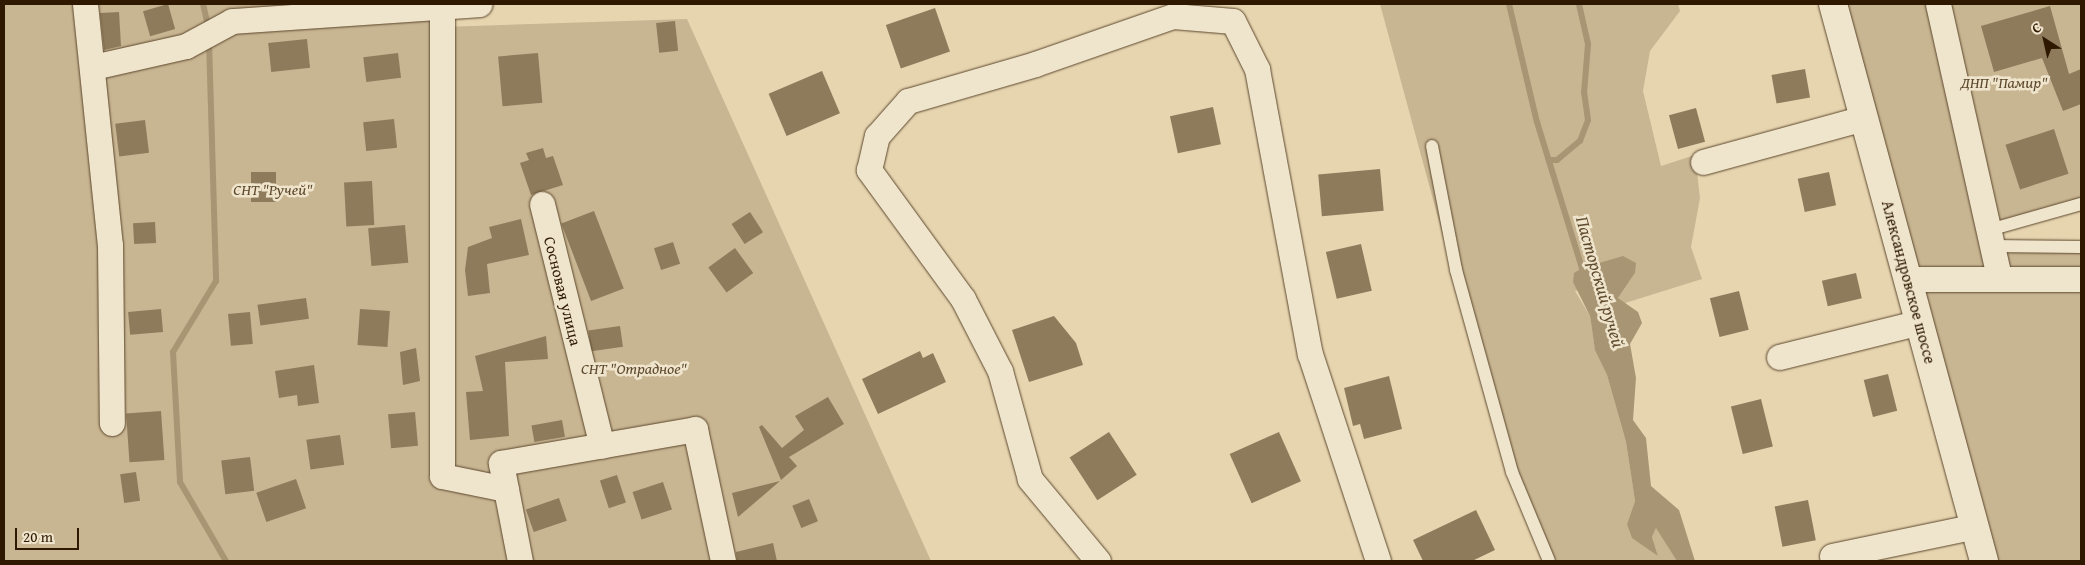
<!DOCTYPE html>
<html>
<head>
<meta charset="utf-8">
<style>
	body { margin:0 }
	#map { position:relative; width:2085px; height:565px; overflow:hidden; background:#e7d5b0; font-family:"Gentium Book Plus",serif }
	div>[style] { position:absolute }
	.green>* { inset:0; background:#c8b592 }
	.water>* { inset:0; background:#a89574 }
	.stream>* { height:6px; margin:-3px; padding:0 3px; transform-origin:3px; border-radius:3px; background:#a89574 }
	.building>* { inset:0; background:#8e7b5c; transform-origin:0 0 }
	.roads { filter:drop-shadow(0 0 1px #5c482c) drop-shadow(0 0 1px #5c482c) }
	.service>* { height:12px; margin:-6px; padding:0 6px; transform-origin:6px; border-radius:6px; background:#efe4cc }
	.minor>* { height:25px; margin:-12.5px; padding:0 12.5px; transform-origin:12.5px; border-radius:12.5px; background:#efe4cc }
	.tertiary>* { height:28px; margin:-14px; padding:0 14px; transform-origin:14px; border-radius:14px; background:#efe4cc }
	span { translate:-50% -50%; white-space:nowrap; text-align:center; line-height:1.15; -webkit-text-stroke:5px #efe4cc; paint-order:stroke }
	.park-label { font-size:16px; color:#5c482c; font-style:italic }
	.street-label { font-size:16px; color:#2e1900 }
	.water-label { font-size:18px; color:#5f4b2e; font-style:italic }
	.frame { position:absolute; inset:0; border:5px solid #2e1900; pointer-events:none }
	.north { position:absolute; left:2020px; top:15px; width:50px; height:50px; -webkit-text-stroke:4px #efe4cc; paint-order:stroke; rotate:325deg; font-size:14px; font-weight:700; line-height:20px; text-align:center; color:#2e1900 }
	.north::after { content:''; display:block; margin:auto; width:18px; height:22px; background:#2e1900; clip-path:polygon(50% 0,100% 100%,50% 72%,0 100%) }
	.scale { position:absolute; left:15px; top:528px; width:64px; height:22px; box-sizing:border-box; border:2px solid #2e1900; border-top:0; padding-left:6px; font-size:15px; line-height:18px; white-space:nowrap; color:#2e1900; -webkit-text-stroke:4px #efe4cc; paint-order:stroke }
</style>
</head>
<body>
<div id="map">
	<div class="green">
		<i style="clip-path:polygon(4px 4px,478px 4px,441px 7px,442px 27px,687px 19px,931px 561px,4px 561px)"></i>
		<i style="clip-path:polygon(1380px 4px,1678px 4px,1680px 11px,1650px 51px,1643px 91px,1661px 166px,1695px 155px,1700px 198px,1691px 247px,1702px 279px,1622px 304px,1618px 298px,1635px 273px,1575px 291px,1590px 316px,1595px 349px,1607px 375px,1626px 442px,1635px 501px,1627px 524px,1658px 556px,1652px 537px,1656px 528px,1661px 531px,1677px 561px,1543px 561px,1451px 266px)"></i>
		<i style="clip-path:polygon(1833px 4px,2081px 4px,2081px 200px,1988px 228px,1993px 249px,2081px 250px,2081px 561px,1984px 561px)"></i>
	</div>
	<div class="water">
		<i style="clip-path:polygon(1623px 256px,1636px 263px,1635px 273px,1618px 298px,1638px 312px,1642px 323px,1630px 344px,1636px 378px,1633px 420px,1646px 438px,1651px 486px,1679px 510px,1695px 561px,1677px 561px,1656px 528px,1652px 537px,1658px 556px,1632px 538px,1627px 524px,1635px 501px,1626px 442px,1607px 375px,1595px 350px,1590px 316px,1573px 282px,1574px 273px,1582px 268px)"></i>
	</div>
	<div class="stream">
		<i style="left:203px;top:4px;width:23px;rotate:77deg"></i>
		<i style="left:1509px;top:4px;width:121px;rotate:76.7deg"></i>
		<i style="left:1537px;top:122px;width:160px;rotate:72.9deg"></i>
		<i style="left:209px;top:41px;width:240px;rotate:88.3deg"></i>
		<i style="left:216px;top:281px;width:83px;rotate:121.2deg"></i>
		<i style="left:173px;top:352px;width:130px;rotate:86.9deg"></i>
		<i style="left:180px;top:482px;width:91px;rotate:59.8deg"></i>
		<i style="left:1549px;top:160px;width:8px"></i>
		<i style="left:1557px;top:160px;width:30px;rotate:-40deg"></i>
		<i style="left:1580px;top:141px;width:22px;rotate:-69deg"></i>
		<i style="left:1588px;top:120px;width:27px;rotate:-98deg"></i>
		<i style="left:1584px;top:93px;width:49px;rotate:-85.3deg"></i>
		<i style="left:1588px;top:44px;width:41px;rotate:-102.7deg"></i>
	</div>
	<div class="building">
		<i style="left:168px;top:4px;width:26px;height:26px;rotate:74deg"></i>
		<i style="clip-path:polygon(2050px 6px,2069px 74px,2081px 69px,2081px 104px,2063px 111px,2042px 58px,1994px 72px,1981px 26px)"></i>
		<i style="left:935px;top:8px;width:46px;height:52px;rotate:71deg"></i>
		<i style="clip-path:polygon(119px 12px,121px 46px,104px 50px,100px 13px)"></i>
		<i style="left:675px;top:21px;width:30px;height:19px;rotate:84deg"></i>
		<i style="left:307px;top:39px;width:29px;height:39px;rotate:84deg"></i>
		<i style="left:398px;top:53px;width:25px;height:35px;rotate:83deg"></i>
		<i style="left:538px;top:53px;width:50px;height:40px;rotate:85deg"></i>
		<i style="left:1805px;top:69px;width:29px;height:34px;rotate:80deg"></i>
		<i style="left:822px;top:71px;width:46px;height:58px;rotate:67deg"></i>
		<i style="left:1213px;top:107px;width:38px;height:44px;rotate:78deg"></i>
		<i style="left:1696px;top:108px;width:35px;height:28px;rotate:75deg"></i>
		<i style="left:394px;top:119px;width:29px;height:31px;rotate:84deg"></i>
		<i style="left:145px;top:120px;width:33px;height:30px;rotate:83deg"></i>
		<i style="left:2054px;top:129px;width:47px;height:51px;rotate:72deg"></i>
		<i style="clip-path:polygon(543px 148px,546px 158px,553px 156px,563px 185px,531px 195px,520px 163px,529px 160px,526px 153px)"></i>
		<i style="left:1380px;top:169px;width:42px;height:62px;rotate:85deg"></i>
		<i style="left:251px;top:172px;width:25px;height:30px"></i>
		<i style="left:1829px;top:172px;width:34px;height:32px;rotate:78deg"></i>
		<i style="left:372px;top:181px;width:44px;height:28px;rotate:87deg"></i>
		<i style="left:594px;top:211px;width:83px;height:35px;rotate:69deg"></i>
		<i style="left:750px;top:212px;width:24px;height:22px;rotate:57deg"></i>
		<i style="clip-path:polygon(521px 219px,529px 255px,487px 264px,490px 293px,468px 296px,465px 270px,468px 247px,492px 238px,489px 227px)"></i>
		<i style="left:155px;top:222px;width:21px;height:22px;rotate:87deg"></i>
		<i style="left:405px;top:225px;width:38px;height:37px;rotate:85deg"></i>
		<i style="left:673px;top:242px;width:23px;height:20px;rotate:72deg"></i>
		<i style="left:1361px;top:244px;width:48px;height:36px;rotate:77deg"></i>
		<i style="left:735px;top:248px;width:31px;height:33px;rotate:54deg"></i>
		<i style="left:1856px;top:273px;width:26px;height:35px;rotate:77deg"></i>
		<i style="left:1739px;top:291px;width:40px;height:30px;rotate:76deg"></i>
		<i style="left:306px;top:298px;width:21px;height:49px;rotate:82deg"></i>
		<i style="left:161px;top:309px;width:23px;height:33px;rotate:85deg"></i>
		<i style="left:360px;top:309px;width:30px;height:36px;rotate:4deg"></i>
		<i style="left:250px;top:312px;width:32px;height:22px;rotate:85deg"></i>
		<i style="clip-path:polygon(1054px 316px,1076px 343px,1083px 365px,1029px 382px,1012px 330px)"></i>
		<i style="left:620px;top:326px;width:21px;height:32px;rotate:82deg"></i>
		<i style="clip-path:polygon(546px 336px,548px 359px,505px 362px,509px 436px,470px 440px,466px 392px,483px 391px,475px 356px)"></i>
		<i style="clip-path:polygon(416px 348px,420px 381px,403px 385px,400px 352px)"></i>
		<i style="clip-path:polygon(920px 351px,923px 358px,933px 353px,946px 382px,878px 414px,862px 379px)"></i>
		<i style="clip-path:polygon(314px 365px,319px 403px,298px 406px,297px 395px,279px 398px,275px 371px)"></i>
		<i style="left:1888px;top:374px;width:38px;height:25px;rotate:76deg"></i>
		<i style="clip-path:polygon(1389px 376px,1402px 429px,1364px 439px,1360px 424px,1353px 426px,1344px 388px)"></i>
		<i style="clip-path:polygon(828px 397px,844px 424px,789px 457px,797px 466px,781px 480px,759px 427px,762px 425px,782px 448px,804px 430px,795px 416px)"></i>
		<i style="left:1761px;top:399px;width:49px;height:31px;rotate:76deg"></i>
		<i style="left:161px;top:411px;width:49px;height:35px;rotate:86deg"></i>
		<i style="left:415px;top:412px;width:34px;height:27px;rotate:85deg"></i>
		<i style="left:562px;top:420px;width:17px;height:31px;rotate:80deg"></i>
		<i style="left:1109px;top:432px;width:51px;height:47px;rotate:57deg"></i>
		<i style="left:1279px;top:432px;width:54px;height:54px;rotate:66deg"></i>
		<i style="left:340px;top:435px;width:30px;height:34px;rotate:82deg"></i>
		<i style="left:250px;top:457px;width:34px;height:29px;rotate:83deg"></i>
		<i style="left:136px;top:472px;width:29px;height:16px;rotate:82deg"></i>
		<i style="left:617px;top:475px;width:29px;height:18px;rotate:72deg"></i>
		<i style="left:296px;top:479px;width:31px;height:42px;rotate:71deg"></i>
		<i style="clip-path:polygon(780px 481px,738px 517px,732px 493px)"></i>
		<i style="left:663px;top:482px;width:29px;height:32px;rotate:72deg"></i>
		<i style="left:559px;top:498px;width:24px;height:35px;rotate:71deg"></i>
		<i style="left:809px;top:499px;width:24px;height:18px;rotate:68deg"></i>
		<i style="left:1808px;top:500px;width:41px;height:34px;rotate:79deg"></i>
		<i style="clip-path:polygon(1476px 510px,1495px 550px,1472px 561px,1423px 561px,1413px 540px)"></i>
		<i style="clip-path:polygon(773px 543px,777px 561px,737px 561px,736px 552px)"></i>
	</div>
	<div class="roads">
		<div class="service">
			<i style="left:1432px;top:146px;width:126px;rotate:79deg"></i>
			<i style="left:1456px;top:270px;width:210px;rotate:74.5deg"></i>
			<i style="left:1512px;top:472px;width:96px;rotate:67.4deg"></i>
			<i style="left:1989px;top:230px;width:96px;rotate:-15.8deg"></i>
			<i style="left:1992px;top:246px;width:89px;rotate:0.6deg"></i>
		</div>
		<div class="minor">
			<i style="left:85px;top:4px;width:242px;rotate:84.1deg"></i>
			<i style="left:110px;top:245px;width:178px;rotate:89.4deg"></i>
			<i style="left:1938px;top:4px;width:281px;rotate:77.4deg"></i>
			<i style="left:442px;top:7px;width:469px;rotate:90deg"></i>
			<i style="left:442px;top:476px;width:65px;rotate:11.5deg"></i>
			<i style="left:93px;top:67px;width:95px;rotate:-12.7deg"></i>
			<i style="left:186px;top:46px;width:52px;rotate:-28.5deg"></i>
			<i style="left:232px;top:21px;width:248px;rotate:-3.9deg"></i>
			<i style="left:1703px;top:162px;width:167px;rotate:-15.3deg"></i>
			<i style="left:542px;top:204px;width:249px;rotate:76.1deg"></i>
			<i style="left:1909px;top:279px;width:172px"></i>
			<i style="left:1779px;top:357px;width:145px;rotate:-13.9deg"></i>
			<i style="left:1832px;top:556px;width:146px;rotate:-11.8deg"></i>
			<i style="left:520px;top:561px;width:100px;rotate:-101deg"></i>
			<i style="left:501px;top:463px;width:197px;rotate:-9.9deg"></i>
			<i style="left:695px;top:429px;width:135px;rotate:78deg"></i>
			<i style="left:1098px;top:561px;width:107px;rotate:-129.7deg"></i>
			<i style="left:1030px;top:479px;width:112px;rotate:-105.5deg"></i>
			<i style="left:1000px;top:371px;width:81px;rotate:-117.2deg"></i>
			<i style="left:963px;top:299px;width:160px;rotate:-126.1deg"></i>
			<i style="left:869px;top:170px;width:35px;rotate:-77deg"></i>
			<i style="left:877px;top:136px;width:47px;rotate:-48.5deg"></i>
			<i style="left:908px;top:101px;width:132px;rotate:-16.2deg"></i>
			<i style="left:1035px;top:64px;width:146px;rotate:-19.2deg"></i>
			<i style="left:1173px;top:16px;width:60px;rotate:4.8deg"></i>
			<i style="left:1233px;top:21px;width:54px;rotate:63.4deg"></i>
			<i style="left:1257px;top:69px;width:290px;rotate:79.5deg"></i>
			<i style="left:1310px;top:354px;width:218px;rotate:71.8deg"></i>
		</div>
		<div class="tertiary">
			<i style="left:1833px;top:4px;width:577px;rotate:74.83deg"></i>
		</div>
	</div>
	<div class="park-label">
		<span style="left:2004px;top:82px">ДНП "Памир"</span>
		<span style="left:273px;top:189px">СНТ "Ручей"</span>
		<span style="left:634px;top:368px">СНТ "Отрадное"</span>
	</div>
	<div class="street-label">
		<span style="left:1909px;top:282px;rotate:75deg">Александровское шоссе</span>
		<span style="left:563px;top:291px;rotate:76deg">Сосновая улица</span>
	</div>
	<div class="water-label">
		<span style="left:1600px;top:282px;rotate:74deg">Пасторский ручей</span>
	</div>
	<div class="frame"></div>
	<div class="north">С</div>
	<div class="scale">20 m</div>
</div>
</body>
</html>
